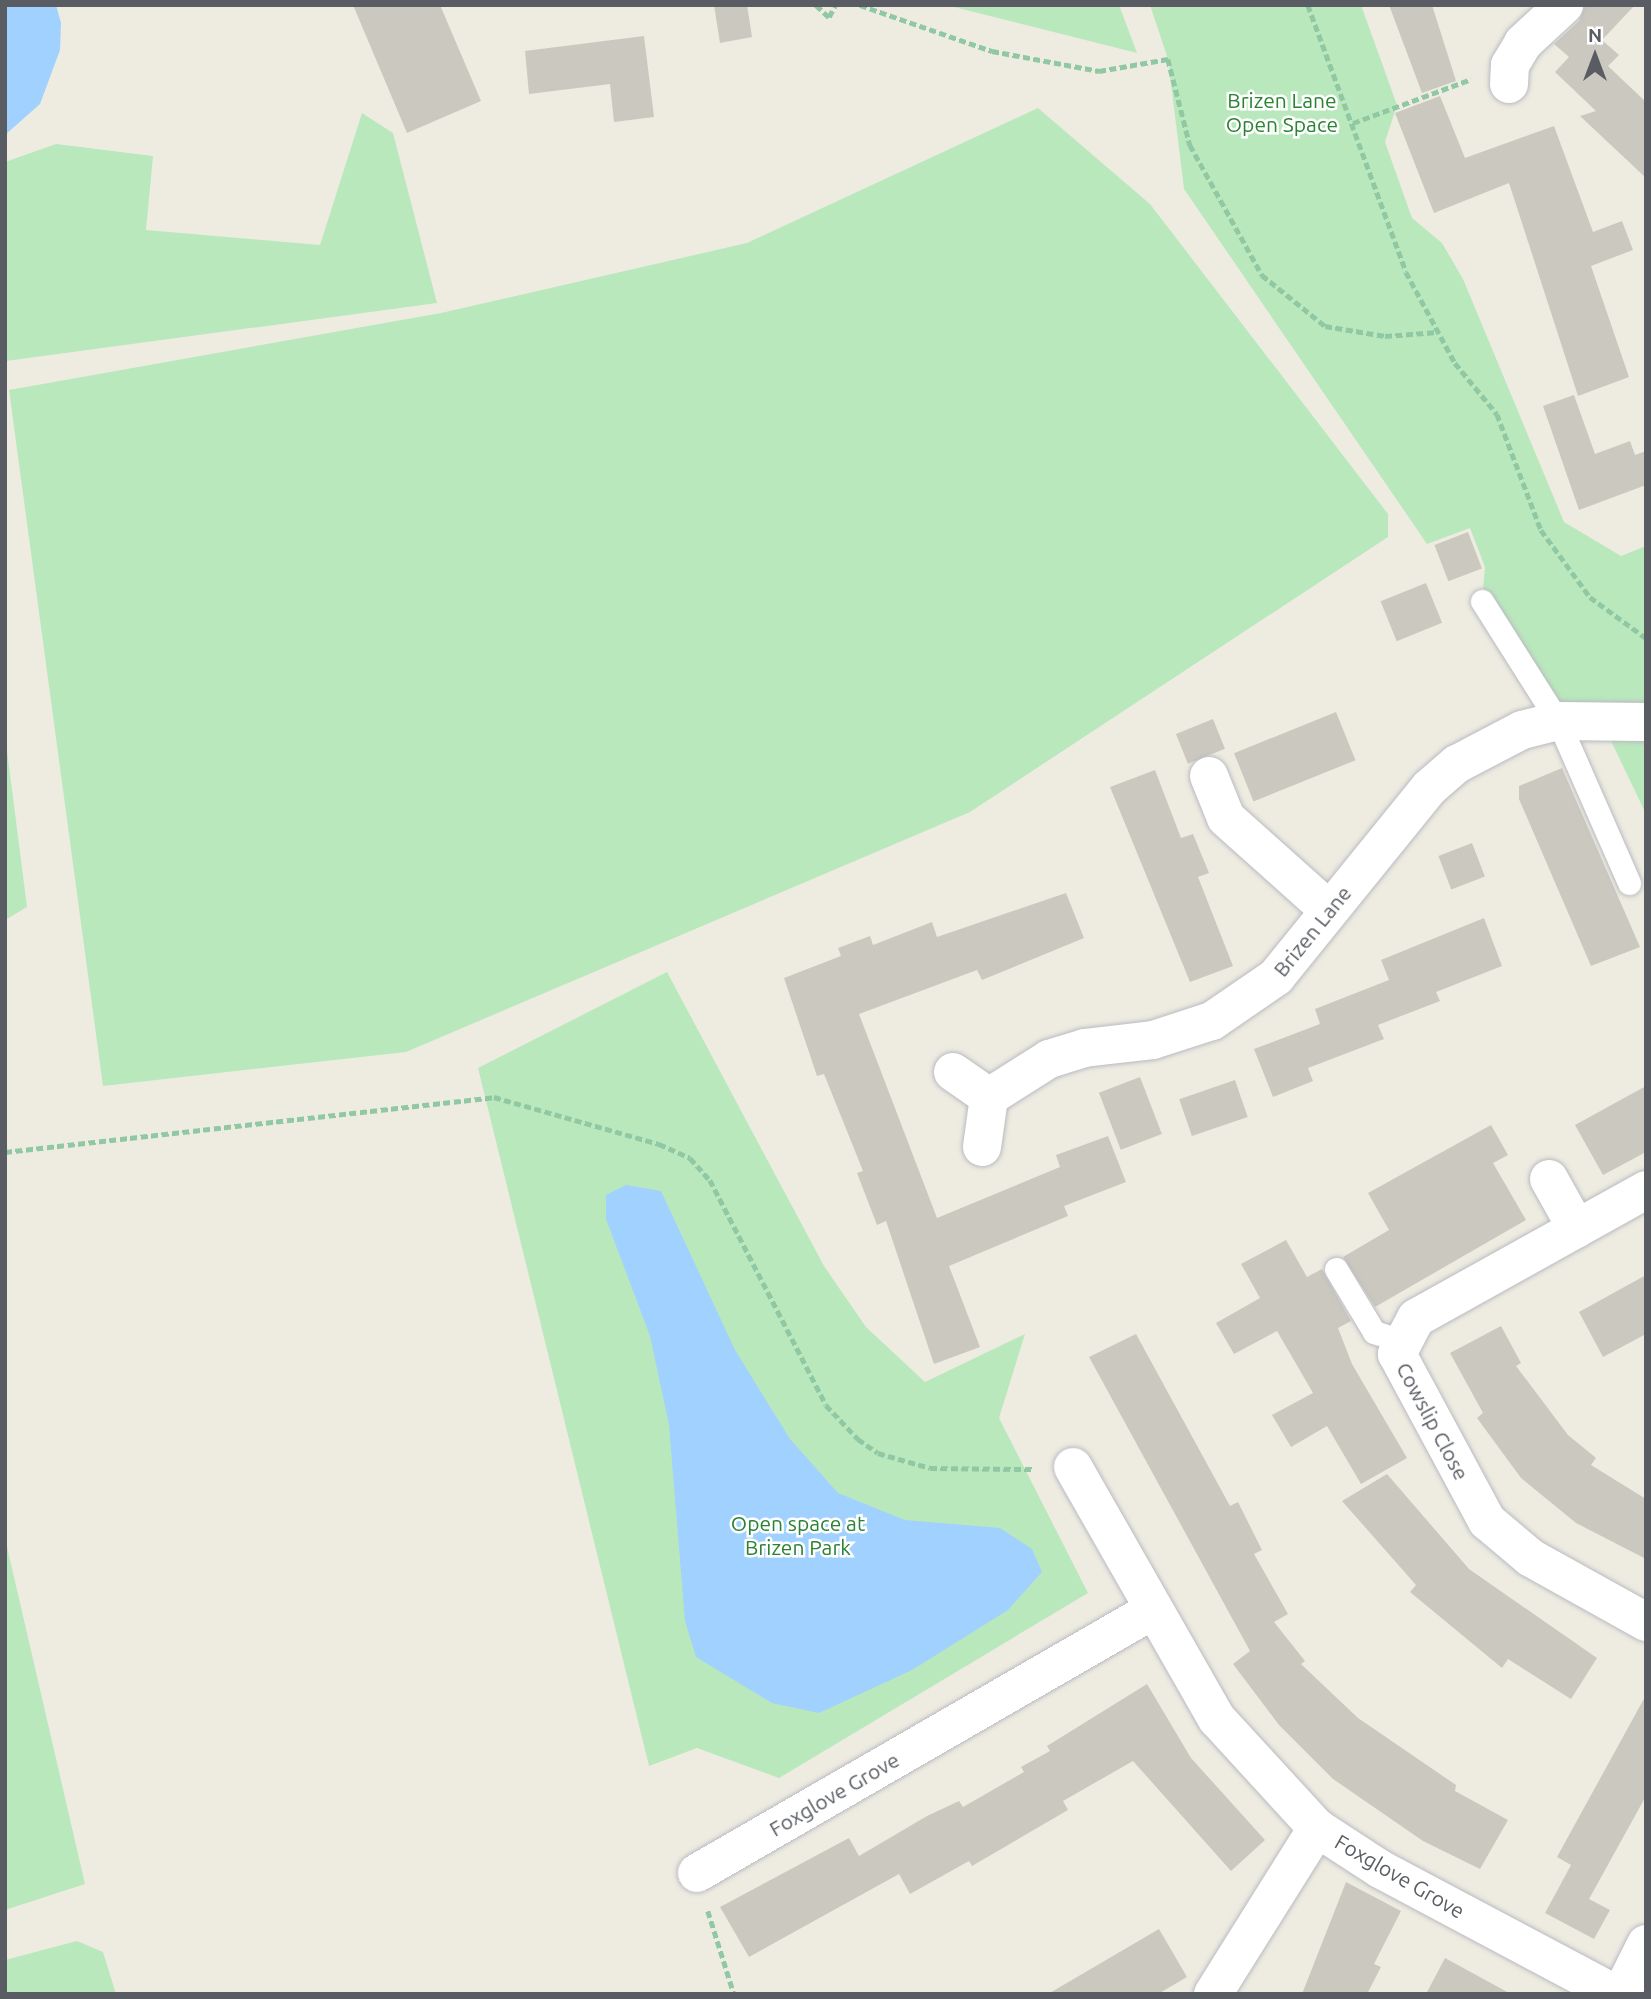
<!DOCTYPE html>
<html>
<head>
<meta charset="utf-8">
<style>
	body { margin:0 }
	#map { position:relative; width:1651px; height:1999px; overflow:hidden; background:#eeece1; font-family:Ubuntu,sans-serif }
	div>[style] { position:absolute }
	.green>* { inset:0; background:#bae8bd }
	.water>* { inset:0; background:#a0d1ff }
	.building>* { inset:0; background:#cbc8c0; transform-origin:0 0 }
	.path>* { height:4.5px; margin-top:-2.25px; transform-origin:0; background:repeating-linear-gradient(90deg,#91c8a4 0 7px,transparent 0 10.5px) }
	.roads { filter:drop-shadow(0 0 2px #b9bbc1) drop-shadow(0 0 2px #b9bbc1) }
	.service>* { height:23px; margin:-11.5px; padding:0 11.5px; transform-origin:11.5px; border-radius:11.5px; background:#fff }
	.minor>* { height:38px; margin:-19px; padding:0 19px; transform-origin:19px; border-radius:19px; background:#fff }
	span { translate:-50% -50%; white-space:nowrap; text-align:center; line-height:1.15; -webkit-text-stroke:5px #fff; paint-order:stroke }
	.park-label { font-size:21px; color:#2b8233 }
	.street-label { font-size:21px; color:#595d63 }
	.frame { position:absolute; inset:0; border:7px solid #595d63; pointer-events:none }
	.north { position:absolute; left:1560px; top:21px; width:70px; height:70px; -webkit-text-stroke:5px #fff; paint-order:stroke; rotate:0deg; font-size:19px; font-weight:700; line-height:28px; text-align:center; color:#595d63 }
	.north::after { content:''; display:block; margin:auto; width:24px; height:32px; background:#595d63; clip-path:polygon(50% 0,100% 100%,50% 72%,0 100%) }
</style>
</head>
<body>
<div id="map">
	<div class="green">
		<i style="clip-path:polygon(946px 5px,1119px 5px,1137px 53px)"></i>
		<i style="clip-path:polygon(1150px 5px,1361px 5px,1397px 105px,1385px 142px,1412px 218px,1442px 243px,1463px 279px,1564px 522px,1621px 556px,1646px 546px,1646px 814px,1600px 718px,1558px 721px,1482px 601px,1485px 567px,1470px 528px,1427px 544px,1184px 189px,1168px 59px)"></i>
		<i style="clip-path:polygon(1038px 108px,1150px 204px,1388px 514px,1388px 537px,970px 812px,406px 1052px,103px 1086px,9px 390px,441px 313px,747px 243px)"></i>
		<i style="clip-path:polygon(362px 113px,393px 133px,437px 303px,6px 361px,5px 162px,56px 144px,153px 156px,146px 230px,320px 245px)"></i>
		<i style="clip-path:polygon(5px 735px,27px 907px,5px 920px)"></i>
		<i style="clip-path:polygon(667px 972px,824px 1266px,866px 1327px,925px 1382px,1025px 1334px,999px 1418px,1088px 1593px,779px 1778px,697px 1748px,649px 1766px,478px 1068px)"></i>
		<i style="clip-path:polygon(5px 1538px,85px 1884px,5px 1910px)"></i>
		<i style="clip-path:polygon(77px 1941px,103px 1952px,116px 1994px,5px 1994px,5px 1960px)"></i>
	</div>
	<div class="water">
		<i style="clip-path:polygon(5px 5px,56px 5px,61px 23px,60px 50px,40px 104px,5px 135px)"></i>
		<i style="clip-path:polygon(626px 1185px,661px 1191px,735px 1350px,790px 1439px,838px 1493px,905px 1520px,1000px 1528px,1032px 1549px,1042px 1572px,1008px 1610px,912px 1670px,819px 1713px,772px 1703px,696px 1657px,685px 1621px,669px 1425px,650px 1336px,606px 1219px,606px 1195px)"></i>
	</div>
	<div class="building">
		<i style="clip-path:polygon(353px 5px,440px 5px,481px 101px,407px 133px)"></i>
		<i style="clip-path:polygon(714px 5px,747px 5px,752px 37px,720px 43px)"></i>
		<i style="clip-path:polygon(1389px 5px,1432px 5px,1456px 81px,1422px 93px)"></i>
		<i style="clip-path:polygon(1585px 5px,1635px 5px,1602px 40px,1619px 55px,1608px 66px,1646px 102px,1646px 178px,1580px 116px,1596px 111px,1555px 72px,1569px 57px,1554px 44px,1579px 21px)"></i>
		<i style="clip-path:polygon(644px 36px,654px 117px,614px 122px,610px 84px,529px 94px,525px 51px)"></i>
		<i style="clip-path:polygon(1440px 96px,1465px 158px,1554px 126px,1593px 232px,1622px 221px,1633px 250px,1591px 266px,1629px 377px,1578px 396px,1509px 183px,1434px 213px,1395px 113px)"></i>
		<i style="clip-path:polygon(1574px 395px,1595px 454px,1630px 441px,1635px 455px,1646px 451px,1646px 485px,1579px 510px,1543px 406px)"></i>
		<i style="left:1468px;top:532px;width:39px;height:36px;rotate:69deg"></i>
		<i style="left:1426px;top:583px;width:43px;height:49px;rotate:68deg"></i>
		<i style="left:1336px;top:712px;width:52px;height:110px;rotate:68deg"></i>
		<i style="left:1213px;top:719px;width:32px;height:40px;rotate:68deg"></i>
		<i style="clip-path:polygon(1562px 768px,1640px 947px,1591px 966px,1519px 799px,1519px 786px)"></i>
		<i style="clip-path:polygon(1155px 770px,1181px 838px,1193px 834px,1209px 873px,1198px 877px,1233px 966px,1190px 982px,1110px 787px)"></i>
		<i style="left:1472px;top:843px;width:36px;height:36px;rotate:69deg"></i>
		<i style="clip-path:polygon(1066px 893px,1084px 938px,982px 980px,977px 970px,859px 1014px,937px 1218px,1060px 1167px,1056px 1155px,1108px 1136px,1126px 1182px,1064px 1206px,1068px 1216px,949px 1266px,980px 1347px,934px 1364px,886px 1221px,877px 1225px,857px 1173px,863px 1171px,824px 1074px,817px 1076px,784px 978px,841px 956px,838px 948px,870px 936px,873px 945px,932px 922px,937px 937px)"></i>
		<i style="clip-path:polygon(1484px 918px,1502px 966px,1436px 992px,1440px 1001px,1378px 1025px,1384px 1039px,1308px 1068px,1313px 1081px,1273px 1097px,1254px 1049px,1320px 1024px,1315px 1009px,1389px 980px,1381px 960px)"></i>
		<i style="left:1140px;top:1077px;width:61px;height:44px;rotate:69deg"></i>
		<i style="left:1235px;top:1080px;width:39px;height:59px;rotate:71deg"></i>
		<i style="clip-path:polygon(1646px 1086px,1646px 1152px,1603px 1175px,1575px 1125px)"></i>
		<i style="clip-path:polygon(1491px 1125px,1508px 1155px,1493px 1163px,1526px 1220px,1375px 1307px,1343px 1257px,1389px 1230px,1368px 1193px)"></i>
		<i style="clip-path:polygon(1286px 1240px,1307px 1277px,1322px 1269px,1351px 1321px,1338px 1328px,1352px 1364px,1407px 1458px,1361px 1484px,1327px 1426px,1291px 1447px,1272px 1415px,1313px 1393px,1277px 1331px,1234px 1354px,1216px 1323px,1260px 1298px,1241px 1264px)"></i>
		<i style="clip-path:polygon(1646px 1275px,1646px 1334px,1603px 1357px,1579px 1312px)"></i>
		<i style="clip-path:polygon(1501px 1326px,1521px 1363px,1516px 1366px,1568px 1435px,1596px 1458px,1591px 1465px,1646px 1499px,1646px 1559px,1576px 1523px,1521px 1478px,1477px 1418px,1483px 1413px,1450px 1353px)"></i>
		<i style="clip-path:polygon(1136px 1334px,1230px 1506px,1238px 1502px,1262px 1550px,1254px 1554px,1288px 1614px,1274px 1622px,1305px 1661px,1301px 1664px,1358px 1718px,1456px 1785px,1455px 1791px,1508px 1820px,1480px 1869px,1423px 1841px,1333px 1779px,1279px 1725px,1233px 1664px,1250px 1651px,1089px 1357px)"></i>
		<i style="clip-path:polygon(1387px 1474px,1469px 1569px,1597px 1658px,1571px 1699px,1508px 1659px,1502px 1668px,1410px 1592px,1416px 1585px,1342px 1501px)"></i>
		<i style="clip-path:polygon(1147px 1684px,1191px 1758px,1265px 1840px,1231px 1871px,1133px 1761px,1063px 1801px,1068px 1810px,972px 1866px,969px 1861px,910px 1894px,899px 1874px,749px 1957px,720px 1907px,849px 1838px,859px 1856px,927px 1816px,959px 1801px,963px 1807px,1024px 1772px,1021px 1767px,1050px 1751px,1047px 1746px)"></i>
		<i style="clip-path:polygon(1646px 1695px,1646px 1796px,1589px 1899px,1610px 1910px,1594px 1939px,1545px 1913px,1571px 1865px,1557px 1857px)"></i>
		<i style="clip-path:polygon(1346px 1882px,1401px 1911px,1374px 1964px,1381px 1967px,1367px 1994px,1302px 1994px)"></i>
		<i style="clip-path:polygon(1159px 1929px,1187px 1977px,1158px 1994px,1048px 1994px)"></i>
		<i style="clip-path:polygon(1445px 1958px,1511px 1994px,1426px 1994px)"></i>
	</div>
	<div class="path">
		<i style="left:816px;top:5px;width:18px;rotate:43deg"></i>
		<i style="left:829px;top:17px;width:13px;rotate:-63deg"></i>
		<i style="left:860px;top:5px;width:140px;rotate:19.2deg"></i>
		<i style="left:992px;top:51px;width:109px;rotate:10.6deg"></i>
		<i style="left:1099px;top:71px;width:70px;rotate:-9.9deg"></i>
		<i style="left:1168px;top:59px;width:89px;rotate:75.7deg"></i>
		<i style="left:1190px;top:145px;width:149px;rotate:61deg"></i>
		<i style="left:1262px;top:275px;width:81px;rotate:39deg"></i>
		<i style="left:1325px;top:326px;width:61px;rotate:9.5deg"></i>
		<i style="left:1385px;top:336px;width:53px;rotate:-4.3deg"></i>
		<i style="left:1308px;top:5px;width:284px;rotate:69.8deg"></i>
		<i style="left:1406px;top:272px;width:103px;rotate:61.7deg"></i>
		<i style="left:1455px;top:363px;width:66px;rotate:50.5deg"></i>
		<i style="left:1497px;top:414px;width:124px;rotate:69.2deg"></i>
		<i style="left:1541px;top:530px;width:83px;rotate:53.8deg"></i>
		<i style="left:1590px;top:597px;width:69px;rotate:36.2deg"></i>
		<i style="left:1353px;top:123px;width:126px;rotate:-20.4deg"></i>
		<i style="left:5px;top:1152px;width:492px;rotate:-6.4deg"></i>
		<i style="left:494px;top:1097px;width:172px;rotate:15.9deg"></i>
		<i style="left:659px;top:1144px;width:34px;rotate:24deg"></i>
		<i style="left:690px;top:1158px;width:30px;rotate:48deg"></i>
		<i style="left:710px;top:1180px;width:253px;rotate:62.7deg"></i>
		<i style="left:826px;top:1405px;width:47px;rotate:46.7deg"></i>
		<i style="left:858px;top:1439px;width:24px;rotate:35deg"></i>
		<i style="left:878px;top:1453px;width:54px;rotate:16.1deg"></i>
		<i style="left:930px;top:1468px;width:104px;rotate:0.6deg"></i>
		<i style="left:708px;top:1911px;width:87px;rotate:72.6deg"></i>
	</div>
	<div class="roads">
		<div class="service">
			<i style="left:1482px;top:601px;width:142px;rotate:57.7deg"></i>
			<i style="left:1558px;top:721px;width:177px;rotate:66.3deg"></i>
			<i style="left:1336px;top:1269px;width:74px;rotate:58.9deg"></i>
			<i style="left:1374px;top:1332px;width:26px;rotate:18deg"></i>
		</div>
		<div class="minor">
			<i style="left:1509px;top:84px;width:19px;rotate:-87deg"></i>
			<i style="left:1510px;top:65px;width:26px;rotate:-59deg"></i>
			<i style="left:1523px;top:43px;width:56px;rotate:-42.8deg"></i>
			<i style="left:1209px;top:776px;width:45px;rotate:68deg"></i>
			<i style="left:1226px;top:818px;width:138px;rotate:41.8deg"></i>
			<i style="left:953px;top:1072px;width:44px;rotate:34.8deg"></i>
			<i style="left:989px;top:1097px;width:71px;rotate:-32.3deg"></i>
			<i style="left:1049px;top:1059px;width:37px;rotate:-17deg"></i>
			<i style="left:1084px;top:1048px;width:69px;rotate:-6.6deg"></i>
			<i style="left:1153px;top:1040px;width:62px;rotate:-17.9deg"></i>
			<i style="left:1212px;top:1021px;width:78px;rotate:-34.5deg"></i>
			<i style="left:1276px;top:977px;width:243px;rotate:-51deg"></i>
			<i style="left:1429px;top:788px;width:37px;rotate:-41deg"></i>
			<i style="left:1457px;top:764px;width:73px;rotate:-27.6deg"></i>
			<i style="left:1522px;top:730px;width:37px;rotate:-14deg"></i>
			<i style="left:1558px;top:721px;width:88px;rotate:0.7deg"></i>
			<i style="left:982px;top:1147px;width:50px;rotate:-82deg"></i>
			<i style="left:1549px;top:1179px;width:57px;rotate:60.8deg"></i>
			<i style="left:1646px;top:1190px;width:263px;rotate:150.9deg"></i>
			<i style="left:1416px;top:1318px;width:41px;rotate:117.8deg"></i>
			<i style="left:1397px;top:1354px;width:190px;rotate:61.7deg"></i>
			<i style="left:1487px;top:1521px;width:57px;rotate:40.1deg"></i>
			<i style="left:1531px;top:1558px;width:132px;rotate:29.1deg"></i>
			<i style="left:1073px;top:1467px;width:290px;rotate:60.3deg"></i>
			<i style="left:1217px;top:1719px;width:148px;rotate:47.5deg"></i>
			<i style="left:1317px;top:1828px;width:75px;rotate:33.1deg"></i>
			<i style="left:1380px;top:1869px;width:266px;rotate:28deg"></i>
			<i style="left:697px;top:1873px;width:526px;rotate:-29.97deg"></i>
			<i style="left:1213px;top:1994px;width:196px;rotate:-57.9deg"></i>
			<i style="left:1621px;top:1994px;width:56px;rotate:-63.4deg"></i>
		</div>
	</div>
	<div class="park-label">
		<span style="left:1282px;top:112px">Brizen Lane<br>Open Space</span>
		<span style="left:798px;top:1535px">Open space at<br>Brizen Park</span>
	</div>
	<div class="street-label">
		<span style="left:1312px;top:931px;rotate:-51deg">Brizen Lane</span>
		<span style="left:1433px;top:1421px;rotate:62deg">Cowslip Close</span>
		<span style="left:834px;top:1794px;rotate:-30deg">Foxglove Grove</span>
		<span style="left:1400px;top:1876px;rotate:30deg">Foxglove Grove</span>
	</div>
	<div class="frame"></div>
	<div class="north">N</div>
</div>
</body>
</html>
